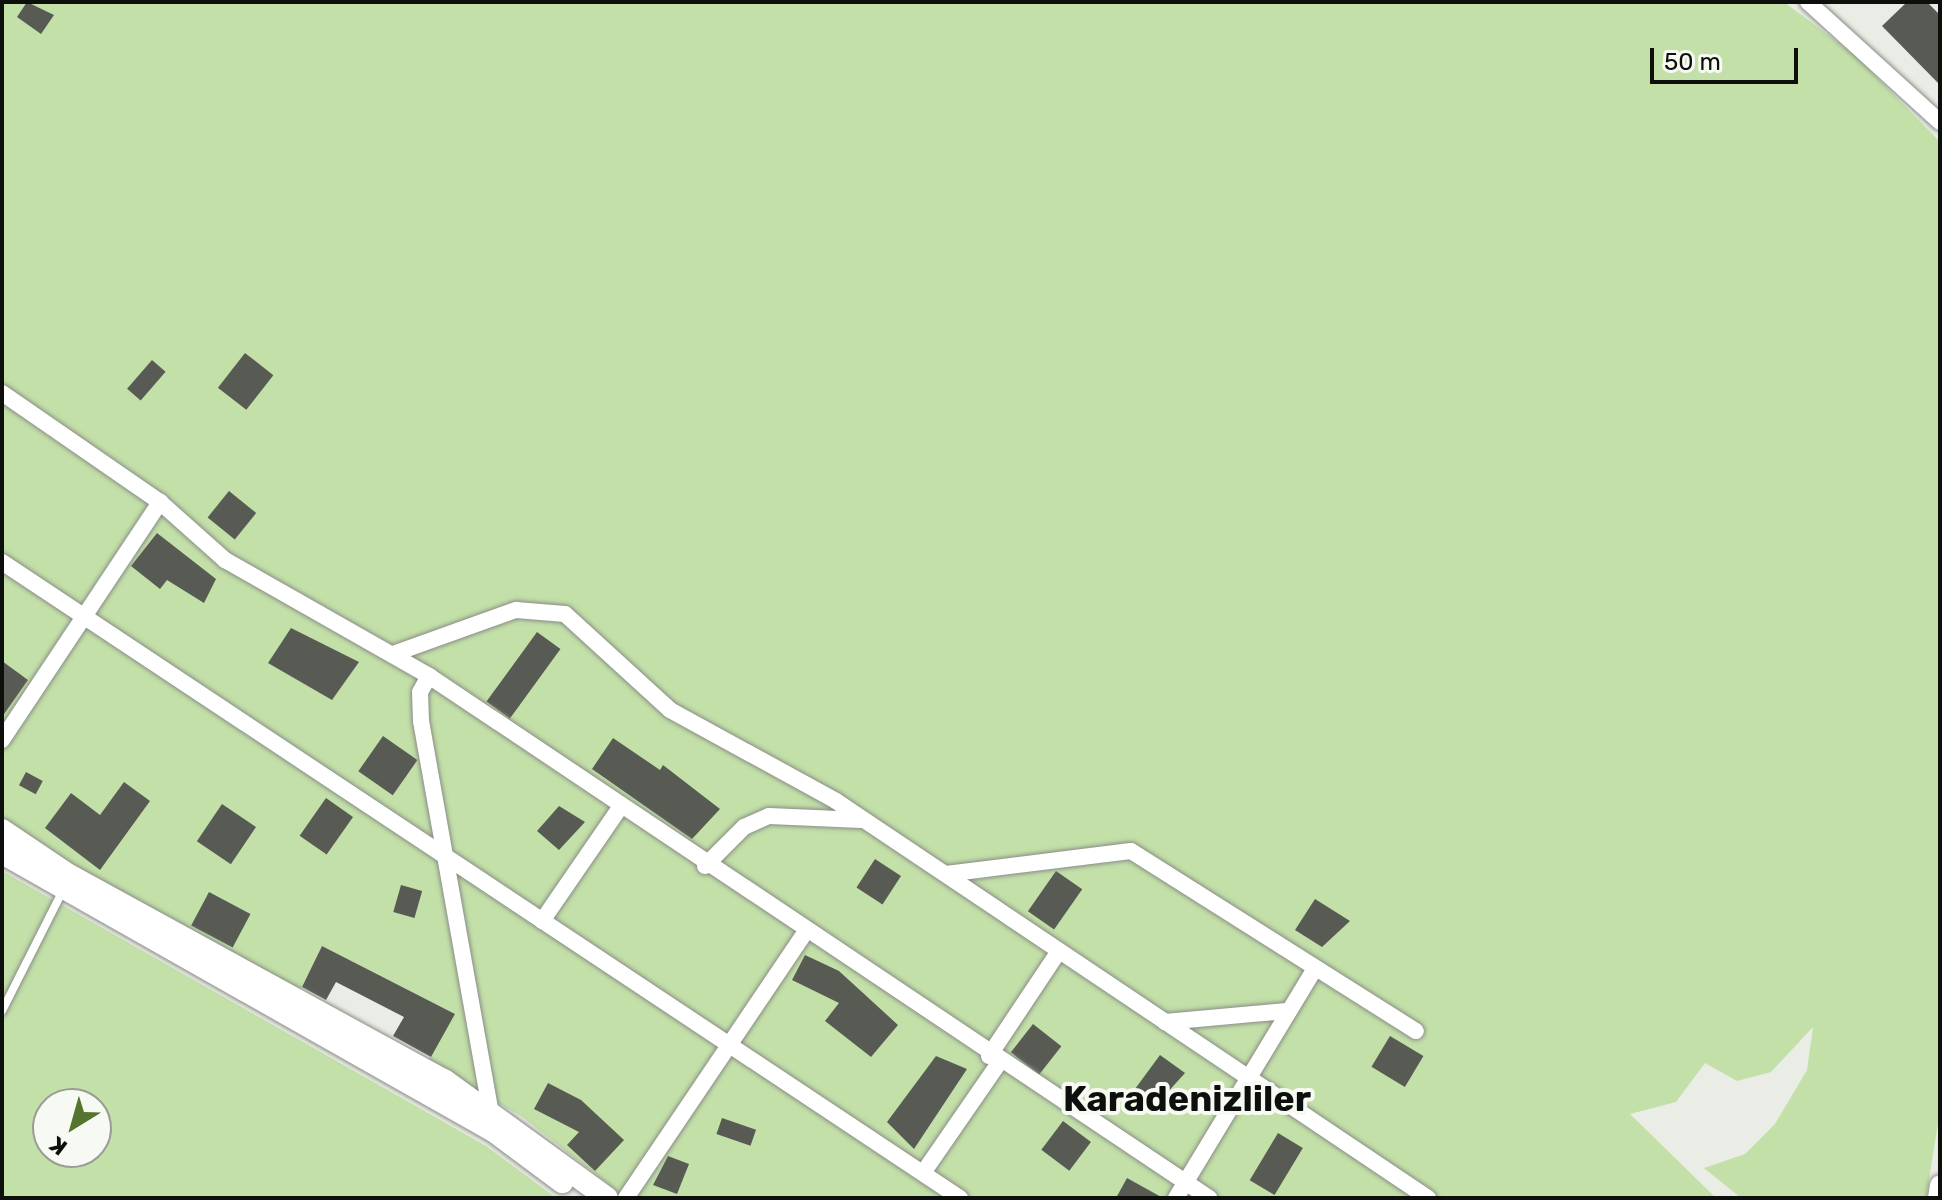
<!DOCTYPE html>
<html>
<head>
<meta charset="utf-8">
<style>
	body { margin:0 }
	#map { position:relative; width:1942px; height:1200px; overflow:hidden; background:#e9ede5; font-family:Rubik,sans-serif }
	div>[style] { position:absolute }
	.green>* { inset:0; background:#c3e0a8 }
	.building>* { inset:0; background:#575b54; transform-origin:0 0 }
	.roads { filter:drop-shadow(0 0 2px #898d86) drop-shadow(0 0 2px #898d86) }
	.service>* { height:8px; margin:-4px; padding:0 4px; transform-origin:4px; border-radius:4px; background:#fff }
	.minor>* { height:16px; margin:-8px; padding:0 8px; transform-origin:8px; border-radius:8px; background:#fff }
	.tertiary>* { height:20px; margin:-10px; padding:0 10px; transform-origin:10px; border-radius:10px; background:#fff }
	.secondary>* { height:22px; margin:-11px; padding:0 11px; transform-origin:11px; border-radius:11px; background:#fff }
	span { translate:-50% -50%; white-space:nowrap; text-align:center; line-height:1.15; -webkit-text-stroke:8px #f6faf2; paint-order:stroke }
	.district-label { font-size:36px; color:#0d0f0c; font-weight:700 }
	.frame { position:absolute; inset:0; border:4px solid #0d0f0c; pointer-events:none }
	.north { position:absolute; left:32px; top:1088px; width:80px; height:80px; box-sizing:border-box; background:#f6faf2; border:2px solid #999c96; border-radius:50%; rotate:217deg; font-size:22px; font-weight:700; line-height:32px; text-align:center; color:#0d0f0c }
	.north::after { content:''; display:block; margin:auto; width:28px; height:36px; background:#54752d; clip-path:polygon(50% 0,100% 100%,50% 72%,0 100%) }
	.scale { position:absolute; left:1650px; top:48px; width:148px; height:36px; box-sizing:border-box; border:4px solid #0d0f0c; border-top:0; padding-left:10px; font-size:24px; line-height:28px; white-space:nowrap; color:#0d0f0c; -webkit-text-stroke:6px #f6faf2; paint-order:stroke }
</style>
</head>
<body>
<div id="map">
	<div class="green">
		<i style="clip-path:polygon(2px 2px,1784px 2px,1855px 55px,1940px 142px,1940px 1111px,1926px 1198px,1741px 1198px,1704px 1168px,1745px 1154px,1775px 1124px,1807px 1070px,1813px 1027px,1771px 1072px,1737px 1081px,1705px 1063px,1676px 1102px,1630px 1114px,1716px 1198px,626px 1198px,521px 1116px,427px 1063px,455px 1014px,322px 946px,299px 993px,22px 836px,2px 821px)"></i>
		<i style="clip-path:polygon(evenodd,2px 871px,486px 1146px,556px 1198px,2px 1198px,2px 871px,48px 1104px,96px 1104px,96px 1152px,48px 1152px,48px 1104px)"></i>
	</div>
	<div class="building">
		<i style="clip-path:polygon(27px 2px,54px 15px,41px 34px,17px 17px)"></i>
		<i style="clip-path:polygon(1907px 2px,1927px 2px,1940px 15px,1940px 85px,1882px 26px)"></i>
		<i style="left:245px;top:353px;width:36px;height:44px;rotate:38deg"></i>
		<i style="left:152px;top:360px;width:18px;height:38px;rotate:41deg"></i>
		<i style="left:229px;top:491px;width:35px;height:34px;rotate:39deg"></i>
		<i style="clip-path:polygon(157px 533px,216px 579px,204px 603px,167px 580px,160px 589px,131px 566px)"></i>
		<i style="clip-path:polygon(291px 628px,359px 662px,332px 700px,268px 663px)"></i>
		<i style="left:537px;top:632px;width:29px;height:86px;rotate:36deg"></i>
		<i style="clip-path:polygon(2px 661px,28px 680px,2px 717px)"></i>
		<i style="left:383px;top:736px;width:42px;height:43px;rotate:35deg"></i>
		<i style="clip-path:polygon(613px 738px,660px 770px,663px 765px,720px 809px,692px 839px,592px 769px)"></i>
		<i style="left:26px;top:772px;width:19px;height:15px;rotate:28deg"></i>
		<i style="clip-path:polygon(124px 782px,150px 801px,100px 870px,45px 828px,71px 793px,100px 815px)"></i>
		<i style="left:326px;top:798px;width:33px;height:46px;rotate:35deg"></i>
		<i style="left:222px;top:804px;width:41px;height:45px;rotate:34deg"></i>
		<i style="clip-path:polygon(559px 806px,585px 822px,559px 850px,537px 831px)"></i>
		<i style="left:875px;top:859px;width:31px;height:34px;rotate:33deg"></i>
		<i style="left:1056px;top:871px;width:32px;height:49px;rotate:35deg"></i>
		<i style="left:401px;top:885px;width:22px;height:28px;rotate:16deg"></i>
		<i style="left:209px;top:892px;width:47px;height:38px;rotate:28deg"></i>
		<i style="clip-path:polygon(1315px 899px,1350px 921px,1322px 947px,1295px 930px)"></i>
		<i style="clip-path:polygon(322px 946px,455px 1014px,431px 1057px,393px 1036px,404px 1017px,336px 982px,326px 1000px,302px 987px)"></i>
		<i style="clip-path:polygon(805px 955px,839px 971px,898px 1025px,871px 1057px,825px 1021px,839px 1003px,792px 980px)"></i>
		<i style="left:1033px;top:1024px;width:36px;height:36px;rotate:38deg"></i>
		<i style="left:1390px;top:1036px;width:39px;height:36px;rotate:31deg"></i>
		<i style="clip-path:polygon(1160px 1055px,1185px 1073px,1156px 1105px,1135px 1089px)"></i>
		<i style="clip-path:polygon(936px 1056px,967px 1069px,914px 1149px,887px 1122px)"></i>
		<i style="clip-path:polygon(548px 1083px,581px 1100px,624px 1140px,595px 1171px,567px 1145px,579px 1132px,534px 1109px)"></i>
		<i style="left:722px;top:1118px;width:36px;height:17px;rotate:19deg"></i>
		<i style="left:1063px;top:1121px;width:35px;height:36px;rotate:37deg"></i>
		<i style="left:1278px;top:1133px;width:29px;height:55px;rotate:31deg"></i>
		<i style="clip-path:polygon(668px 1156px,689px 1164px,677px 1194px,653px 1185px)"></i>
		<i style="clip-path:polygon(1127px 1178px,1163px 1198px,1116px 1198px)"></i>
	</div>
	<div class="roads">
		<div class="service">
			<i style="left:2px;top:1011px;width:136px;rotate:-63.2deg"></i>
		</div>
		<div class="minor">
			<i style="left:1808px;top:2px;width:178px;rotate:42.3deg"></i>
			<i style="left:2px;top:393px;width:192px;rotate:34.6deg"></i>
			<i style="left:160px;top:502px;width:87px;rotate:41.7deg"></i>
			<i style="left:225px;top:560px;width:235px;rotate:29.6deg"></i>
			<i style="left:429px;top:676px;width:939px;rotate:33.79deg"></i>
			<i style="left:2px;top:562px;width:1150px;rotate:33.58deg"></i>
			<i style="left:393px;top:654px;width:131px;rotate:-19.7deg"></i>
			<i style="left:516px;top:610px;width:49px;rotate:4.7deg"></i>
			<i style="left:565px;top:614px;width:142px;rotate:42.4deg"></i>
			<i style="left:670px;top:710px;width:189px;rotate:28.7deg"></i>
			<i style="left:836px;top:801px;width:713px;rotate:33.85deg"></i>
			<i style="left:429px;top:676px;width:18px;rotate:119deg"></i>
			<i style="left:420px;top:692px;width:29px;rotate:88deg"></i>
			<i style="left:421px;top:721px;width:404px;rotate:79.9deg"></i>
			<i style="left:2px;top:740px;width:286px;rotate:-56.4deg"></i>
			<i style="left:705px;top:866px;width:55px;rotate:-45deg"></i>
			<i style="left:744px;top:827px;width:27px;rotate:-24deg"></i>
			<i style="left:769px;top:816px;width:92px;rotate:2.5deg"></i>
			<i style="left:946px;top:874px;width:186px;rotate:-7.1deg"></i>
			<i style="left:1131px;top:851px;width:337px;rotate:32.3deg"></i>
			<i style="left:542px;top:921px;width:136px;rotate:-55.5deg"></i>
			<i style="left:1165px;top:1022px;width:122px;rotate:-5.2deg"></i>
			<i style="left:989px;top:1056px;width:126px;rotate:-56.3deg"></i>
			<i style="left:923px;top:1173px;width:134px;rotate:-55.4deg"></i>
			<i style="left:626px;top:1198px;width:320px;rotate:-56deg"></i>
			<i style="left:1176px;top:1198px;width:264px;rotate:-58.8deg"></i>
		</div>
		<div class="tertiary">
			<i style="left:1938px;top:1198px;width:13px;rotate:-81deg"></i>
		</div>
		<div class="secondary">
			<i style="left:2px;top:830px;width:78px;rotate:34.1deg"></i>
			<i style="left:67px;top:874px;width:430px;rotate:28.7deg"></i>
			<i style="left:444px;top:1080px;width:201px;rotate:35.9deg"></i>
			<i style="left:2px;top:853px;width:566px;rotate:29.51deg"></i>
			<i style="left:495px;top:1132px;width:84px;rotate:36.7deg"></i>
		</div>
	</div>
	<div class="district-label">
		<span style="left:1187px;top:1099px">Karadenizliler</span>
	</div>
	<div class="frame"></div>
	<div class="north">K</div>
	<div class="scale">50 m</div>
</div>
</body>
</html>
